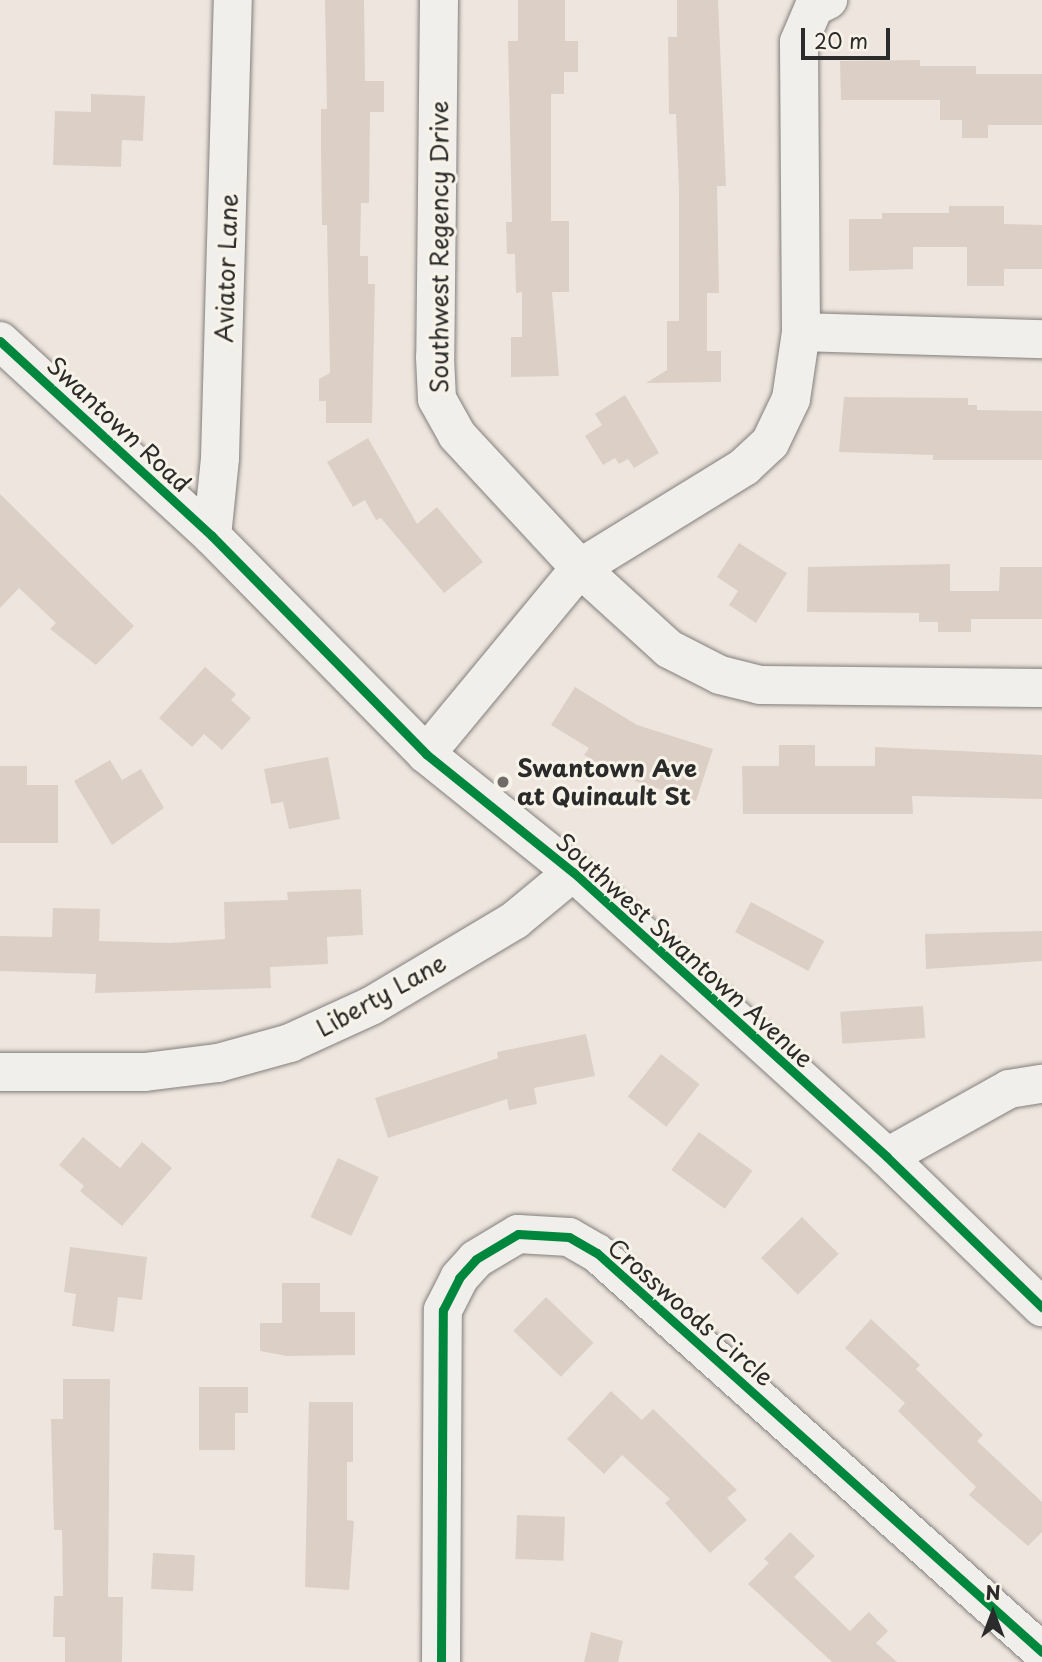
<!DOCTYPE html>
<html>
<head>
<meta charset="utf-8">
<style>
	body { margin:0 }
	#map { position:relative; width:1042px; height:1662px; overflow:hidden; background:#eee6de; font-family:"Playpen Sans",sans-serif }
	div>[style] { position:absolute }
	.building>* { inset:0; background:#dccfc6; transform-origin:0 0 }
	.roads { filter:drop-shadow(0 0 2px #837f7c) drop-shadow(0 0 2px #837f7c) }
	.minor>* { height:38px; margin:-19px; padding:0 19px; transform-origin:19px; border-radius:19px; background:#f1efeb }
	.cycleway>* { height:9px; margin:-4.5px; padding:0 4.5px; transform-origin:4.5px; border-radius:4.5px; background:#00873e }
	.dots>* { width:19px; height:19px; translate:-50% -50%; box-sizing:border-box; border:4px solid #f7f3e8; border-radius:50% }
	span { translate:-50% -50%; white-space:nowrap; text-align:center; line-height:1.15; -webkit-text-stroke:6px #f7f3e8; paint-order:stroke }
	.street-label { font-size:24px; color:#2b2b2b }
	.poi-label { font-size:24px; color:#2b2b2b; font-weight:700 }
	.left { translate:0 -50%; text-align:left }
	.north { position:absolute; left:958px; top:1578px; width:70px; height:70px; -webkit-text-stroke:5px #f7f3e8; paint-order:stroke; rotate:0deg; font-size:19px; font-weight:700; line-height:28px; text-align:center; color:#2b2b2b }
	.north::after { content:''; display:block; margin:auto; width:24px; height:32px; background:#2b2b2b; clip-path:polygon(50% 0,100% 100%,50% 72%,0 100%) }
	.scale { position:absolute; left:801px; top:28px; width:89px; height:32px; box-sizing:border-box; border:4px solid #2b2b2b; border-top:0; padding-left:9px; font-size:21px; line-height:24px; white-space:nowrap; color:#2b2b2b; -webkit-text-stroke:5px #f7f3e8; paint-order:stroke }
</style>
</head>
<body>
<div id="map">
	<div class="building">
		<i style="clip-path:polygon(325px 0,364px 0,365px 81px,384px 81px,384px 112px,370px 112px,369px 203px,361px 203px,360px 256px,368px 256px,368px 284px,375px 284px,372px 423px,326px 423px,326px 401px,319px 401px,319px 379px,330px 373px,327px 225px,322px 225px,321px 147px,321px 109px,327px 109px)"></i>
		<i style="clip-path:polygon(518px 0,565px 0,565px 41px,578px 41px,578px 72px,564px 72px,564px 94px,551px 94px,551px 221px,569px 221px,569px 292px,552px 292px,559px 376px,511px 377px,511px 337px,522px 337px,522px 292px,516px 293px,515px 254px,507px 254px,506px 222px,512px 222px,508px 41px,518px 41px)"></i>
		<i style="clip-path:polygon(677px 0,718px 0,726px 186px,717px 186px,719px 293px,707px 293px,707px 351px,721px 351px,721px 382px,646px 383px,667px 370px,667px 321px,679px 321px,679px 190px,676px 114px,669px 114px,668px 37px,677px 37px)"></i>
		<i style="clip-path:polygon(920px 60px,920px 66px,976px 66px,976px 74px,1042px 74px,1042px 125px,988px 125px,988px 138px,962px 138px,962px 120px,940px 120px,940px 100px,841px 100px,840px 61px)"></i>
		<i style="clip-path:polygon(91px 94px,145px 96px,143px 141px,122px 140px,121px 167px,53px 165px,55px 111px,91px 112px)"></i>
		<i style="clip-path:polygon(949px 206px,1004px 206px,1004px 224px,1042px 225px,1042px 269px,1004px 269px,1004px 286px,967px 286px,967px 247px,913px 247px,913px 269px,849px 271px,849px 219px,882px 219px,882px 213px,949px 213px)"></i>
		<i style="clip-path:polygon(625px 395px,659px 453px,634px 468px,628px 459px,619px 464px,615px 458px,603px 465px,585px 436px,602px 425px,595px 414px)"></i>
		<i style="clip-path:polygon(844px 397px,968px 398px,968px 405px,977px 405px,977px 410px,1042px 411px,1042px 460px,933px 460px,933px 455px,839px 452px)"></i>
		<i style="clip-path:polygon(368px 438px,417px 524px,437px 507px,483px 562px,444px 593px,381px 518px,376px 520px,365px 500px,353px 507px,327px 462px)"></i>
		<i style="clip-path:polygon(0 494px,134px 626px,96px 665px,50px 629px,56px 623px,19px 588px,0 608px)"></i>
		<i style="clip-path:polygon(739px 543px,787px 573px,756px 623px,729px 605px,738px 591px,717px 577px)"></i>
		<i style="clip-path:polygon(950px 564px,950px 591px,999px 591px,1000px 567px,1042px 567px,1042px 619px,971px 619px,971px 632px,938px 632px,938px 622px,919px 622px,919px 613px,807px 612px,808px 567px)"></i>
		<i style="clip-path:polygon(205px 667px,236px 694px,231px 700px,251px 718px,222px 750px,204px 734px,192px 747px,159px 718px)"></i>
		<i style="clip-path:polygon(575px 687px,637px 725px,713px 749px,696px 801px,619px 776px,584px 755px,589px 748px,551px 725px)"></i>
		<i style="clip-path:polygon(779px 745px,815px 745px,815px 766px,875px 766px,875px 747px,1042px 755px,1042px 799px,912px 796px,913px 814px,743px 814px,742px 766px,779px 766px)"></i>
		<i style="clip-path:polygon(328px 757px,340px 819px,289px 829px,283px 802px,271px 804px,264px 769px)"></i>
		<i style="clip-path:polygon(110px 760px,122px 780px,141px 769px,164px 808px,112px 845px,74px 781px)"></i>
		<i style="clip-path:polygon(0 766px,27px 766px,27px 785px,58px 785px,58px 843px,0 843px)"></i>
		<i style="clip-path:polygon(361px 889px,363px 935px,327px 937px,328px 964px,270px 967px,271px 988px,95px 993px,96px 974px,0 971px,0 936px,52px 937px,53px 908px,100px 909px,99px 941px,170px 943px,225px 939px,224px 902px,288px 900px,287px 892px)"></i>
		<i style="left:751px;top:902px;width:83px;height:34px;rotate:28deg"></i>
		<i style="clip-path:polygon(1042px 931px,1042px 961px,926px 969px,925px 934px)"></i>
		<i style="left:923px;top:1006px;width:32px;height:83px;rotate:86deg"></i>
		<i style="clip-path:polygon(586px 1034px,595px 1076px,534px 1088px,537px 1104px,509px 1110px,507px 1099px,388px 1138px,375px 1098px,498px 1058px,497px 1052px)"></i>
		<i style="left:661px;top:1054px;width:49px;height:54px;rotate:38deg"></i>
		<i style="left:699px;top:1132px;width:66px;height:47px;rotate:36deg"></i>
		<i style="clip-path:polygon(83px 1137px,120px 1168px,142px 1142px,172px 1168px,122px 1226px,80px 1191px,84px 1186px,59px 1165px)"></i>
		<i style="left:338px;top:1158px;width:45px;height:65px;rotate:25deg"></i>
		<i style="left:802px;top:1217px;width:52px;height:58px;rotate:45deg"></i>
		<i style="clip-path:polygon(70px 1247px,147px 1257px,142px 1300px,118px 1297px,114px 1332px,72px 1326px,76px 1294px,64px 1292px)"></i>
		<i style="clip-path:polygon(282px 1283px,320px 1283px,320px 1312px,355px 1312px,355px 1355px,287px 1356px,260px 1351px,260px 1323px,282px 1323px)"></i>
		<i style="left:546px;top:1297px;width:66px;height:47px;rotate:44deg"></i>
		<i style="clip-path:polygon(871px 1319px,920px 1365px,916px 1369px,983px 1435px,977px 1441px,1042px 1502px,1042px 1532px,1028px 1546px,969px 1495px,976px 1487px,898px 1411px,905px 1403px,845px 1348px)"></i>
		<i style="clip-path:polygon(63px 1379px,110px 1379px,108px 1597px,123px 1597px,122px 1662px,65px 1662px,65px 1637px,53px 1637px,54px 1596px,63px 1596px,62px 1530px,54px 1530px,51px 1419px,63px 1419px)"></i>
		<i style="clip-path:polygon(199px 1387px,248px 1387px,248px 1413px,235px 1413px,235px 1450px,199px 1450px)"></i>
		<i style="clip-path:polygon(611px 1391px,642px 1420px,653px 1409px,737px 1490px,727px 1498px,747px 1520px,710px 1553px,665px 1503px,670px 1499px,622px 1455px,604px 1474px,567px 1439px)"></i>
		<i style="clip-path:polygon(309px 1402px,353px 1402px,353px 1462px,347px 1462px,347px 1520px,354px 1521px,349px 1590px,305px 1587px)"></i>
		<i style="left:517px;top:1515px;width:48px;height:44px;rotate:2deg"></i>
		<i style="clip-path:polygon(790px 1532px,815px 1556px,794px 1577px,850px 1631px,869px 1612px,888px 1631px,876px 1643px,897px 1662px,832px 1662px,748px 1584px,769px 1563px,764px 1559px)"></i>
		<i style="left:153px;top:1553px;width:42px;height:36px;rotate:3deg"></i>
		<i style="clip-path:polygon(591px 1632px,623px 1641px,618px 1662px,584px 1662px)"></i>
	</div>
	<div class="roads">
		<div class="minor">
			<i style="left:439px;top:0;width:357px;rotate:90.6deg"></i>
			<i style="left:435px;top:357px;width:42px;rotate:87.3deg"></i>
			<i style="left:437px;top:399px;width:41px;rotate:60.9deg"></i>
			<i style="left:457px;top:435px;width:181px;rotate:47.2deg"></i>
			<i style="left:580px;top:568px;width:120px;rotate:42.3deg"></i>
			<i style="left:669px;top:649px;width:57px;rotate:27deg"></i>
			<i style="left:720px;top:675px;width:41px;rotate:14deg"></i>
			<i style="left:760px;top:685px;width:282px;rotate:0.6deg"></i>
			<i style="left:801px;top:332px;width:241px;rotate:1.7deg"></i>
			<i style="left:0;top:341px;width:288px;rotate:42.6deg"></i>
			<i style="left:212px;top:536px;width:305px;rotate:45.5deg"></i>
			<i style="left:426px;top:754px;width:189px;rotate:38.8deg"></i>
			<i style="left:573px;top:872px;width:424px;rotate:42.2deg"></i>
			<i style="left:887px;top:1157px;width:216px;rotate:44.1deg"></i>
			<i style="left:212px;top:536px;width:78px;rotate:-84.1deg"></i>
			<i style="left:220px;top:458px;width:458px;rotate:-88.4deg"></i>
			<i style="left:426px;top:754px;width:241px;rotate:-50.4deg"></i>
			<i style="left:580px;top:568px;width:193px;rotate:-31.6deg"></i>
			<i style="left:744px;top:467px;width:35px;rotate:-43deg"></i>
			<i style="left:770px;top:443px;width:49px;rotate:-64.5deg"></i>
			<i style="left:791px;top:399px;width:68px;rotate:-81.5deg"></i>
			<i style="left:801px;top:332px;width:290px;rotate:-90.4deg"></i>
			<i style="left:799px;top:42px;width:38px;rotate:-67deg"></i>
			<i style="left:814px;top:7px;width:16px;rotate:-27deg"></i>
			<i style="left:0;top:1072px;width:145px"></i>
			<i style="left:145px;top:1072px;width:74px;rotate:-7deg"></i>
			<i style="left:218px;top:1063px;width:75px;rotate:-15.5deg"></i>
			<i style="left:290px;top:1043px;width:89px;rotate:-24.6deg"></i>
			<i style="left:371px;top:1006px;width:168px;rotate:-30.8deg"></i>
			<i style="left:515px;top:920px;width:75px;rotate:-39.6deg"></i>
			<i style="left:887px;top:1157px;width:140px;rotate:-29.1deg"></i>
			<i style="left:1009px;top:1089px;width:33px;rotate:-9deg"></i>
			<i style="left:441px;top:1662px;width:352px;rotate:-89.7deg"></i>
			<i style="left:443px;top:1310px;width:36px;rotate:-63deg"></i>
			<i style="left:459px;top:1278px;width:25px;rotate:-48deg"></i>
			<i style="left:476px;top:1259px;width:49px;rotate:-30.8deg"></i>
			<i style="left:518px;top:1234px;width:51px;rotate:3.4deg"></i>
			<i style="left:569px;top:1237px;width:32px;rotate:30deg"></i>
			<i style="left:597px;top:1253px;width:598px;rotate:41.88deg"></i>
		</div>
	</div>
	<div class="cycleway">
		<i style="left:0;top:341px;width:288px;rotate:42.6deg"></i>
		<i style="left:212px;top:536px;width:305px;rotate:45.5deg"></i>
		<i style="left:426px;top:754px;width:189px;rotate:38.8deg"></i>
		<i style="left:573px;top:872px;width:424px;rotate:42.2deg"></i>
		<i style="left:887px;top:1157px;width:216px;rotate:44.1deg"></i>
		<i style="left:441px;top:1662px;width:352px;rotate:-89.7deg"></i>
		<i style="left:443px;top:1310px;width:36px;rotate:-63deg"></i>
		<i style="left:459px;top:1278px;width:25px;rotate:-48deg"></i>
		<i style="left:476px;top:1259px;width:49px;rotate:-30.8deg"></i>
		<i style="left:518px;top:1234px;width:51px;rotate:3.4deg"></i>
		<i style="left:569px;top:1237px;width:32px;rotate:30deg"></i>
		<i style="left:597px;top:1253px;width:598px;rotate:41.88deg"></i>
	</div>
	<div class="dots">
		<i style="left:503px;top:782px;background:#6f6c6a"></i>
	</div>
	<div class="street-label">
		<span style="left:439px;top:247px;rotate:-90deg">Southwest Regency Drive</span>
		<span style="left:226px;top:268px;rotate:-88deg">Aviator Lane</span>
		<span style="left:119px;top:424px;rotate:43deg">Swantown Road</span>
		<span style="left:685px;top:950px;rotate:42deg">Southwest Swantown Avenue</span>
		<span style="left:381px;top:995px;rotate:-29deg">Liberty Lane</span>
		<span style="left:691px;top:1312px;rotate:41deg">Crosswoods Circle</span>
	</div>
	<div class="poi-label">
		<span class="left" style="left:517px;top:782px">Swantown Ave<br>at Quinault St</span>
	</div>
	<div class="north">N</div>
	<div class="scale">20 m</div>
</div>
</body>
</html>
